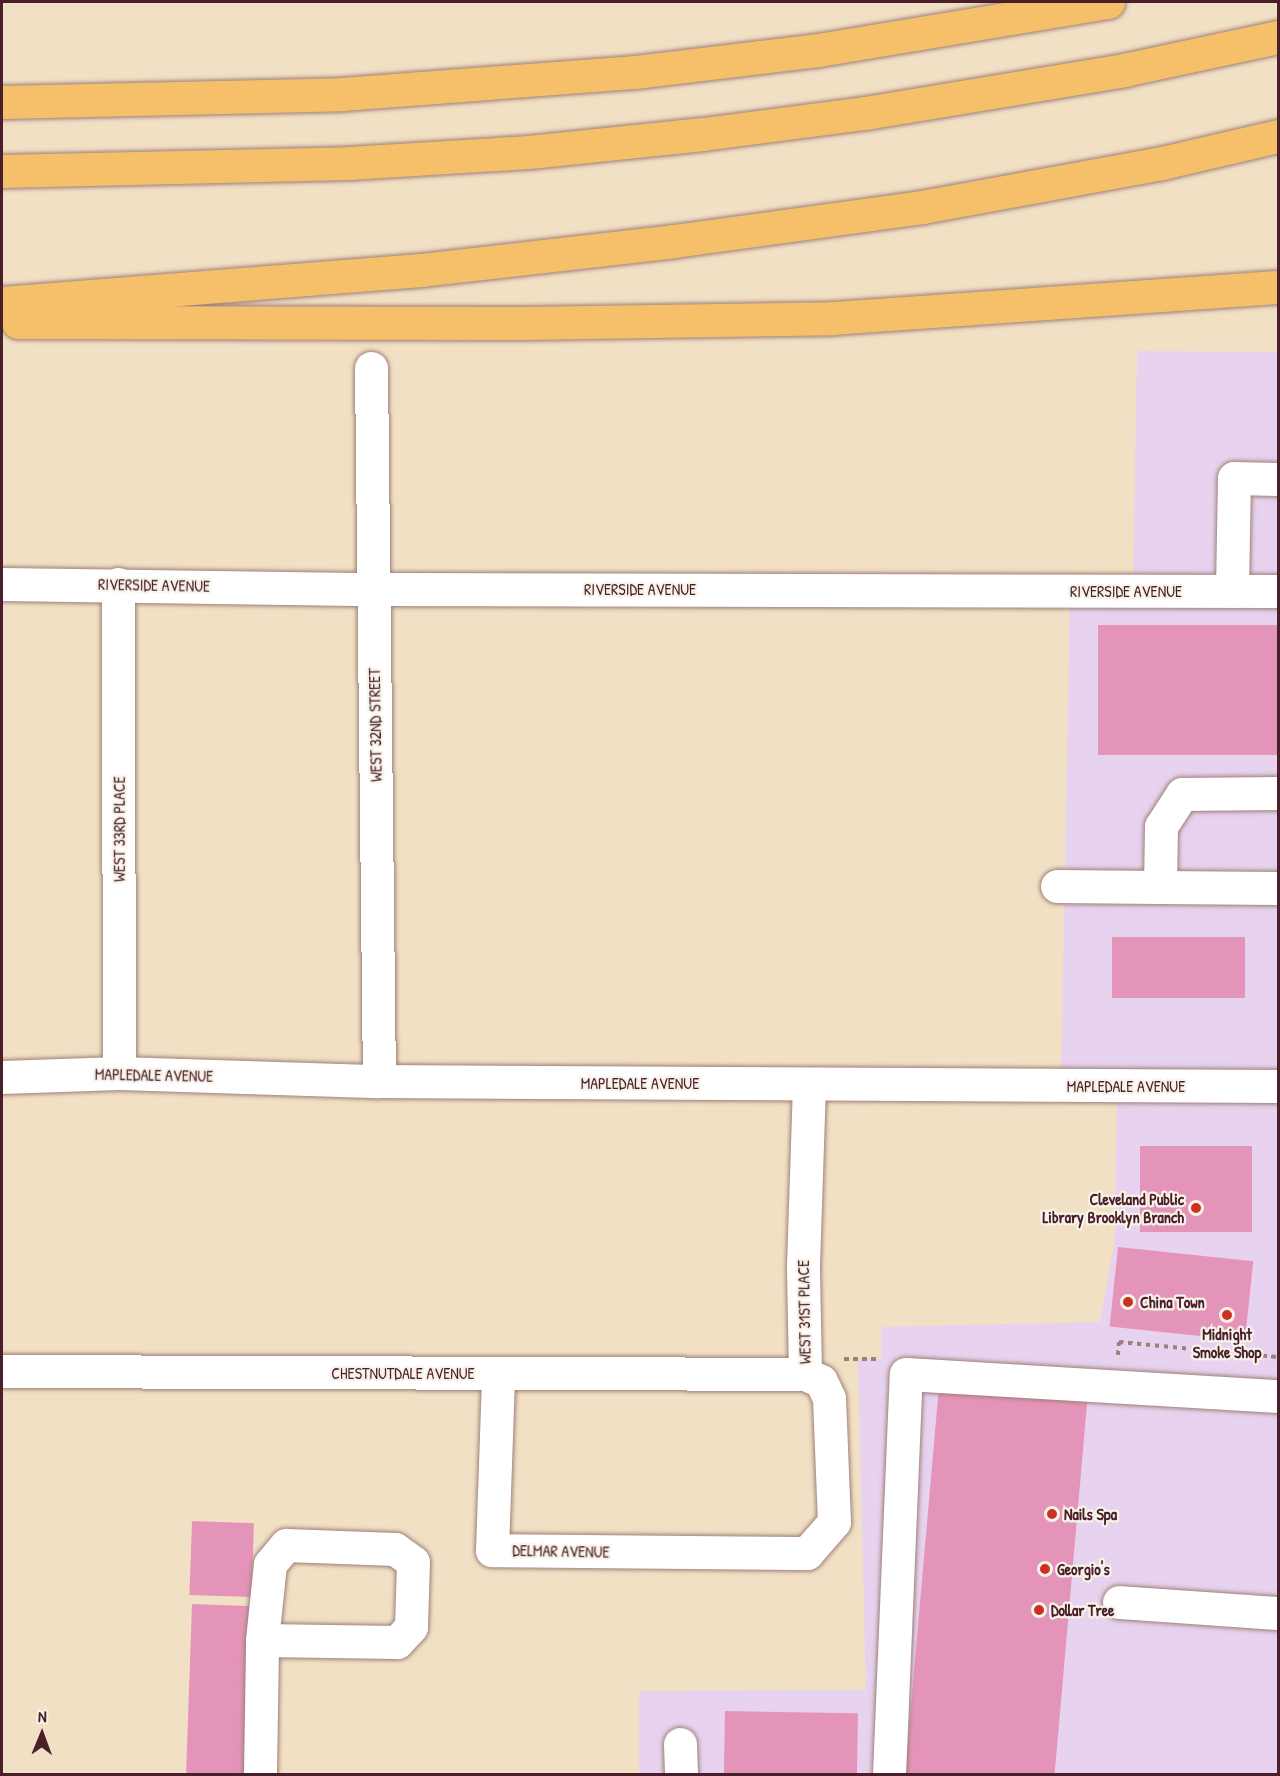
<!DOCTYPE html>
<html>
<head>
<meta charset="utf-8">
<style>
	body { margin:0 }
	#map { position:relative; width:1280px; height:1776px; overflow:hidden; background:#f2e0c5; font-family:"Patrick Hand",sans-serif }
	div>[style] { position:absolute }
	.built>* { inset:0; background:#e7d2ef }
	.building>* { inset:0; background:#e594b9; transform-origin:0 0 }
	.path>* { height:4px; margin-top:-2px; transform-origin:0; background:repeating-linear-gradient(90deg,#9e8078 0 4.5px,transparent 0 9px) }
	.roads { filter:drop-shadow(0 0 2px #9e8078) drop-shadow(0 0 2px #9e8078) }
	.minor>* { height:33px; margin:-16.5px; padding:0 16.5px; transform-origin:16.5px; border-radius:16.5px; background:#fff }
	.highway>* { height:33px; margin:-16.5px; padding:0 16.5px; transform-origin:16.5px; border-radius:16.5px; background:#f6c06b }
	.dots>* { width:16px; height:16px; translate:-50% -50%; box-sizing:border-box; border:3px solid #f7f3e8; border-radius:50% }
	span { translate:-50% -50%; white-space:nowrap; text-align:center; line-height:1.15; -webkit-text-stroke:4.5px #f7f3e8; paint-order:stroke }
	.street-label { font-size:16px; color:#4a1f2b }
	.poi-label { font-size:16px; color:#4a1f2b; font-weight:700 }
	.right { translate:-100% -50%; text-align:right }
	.left { translate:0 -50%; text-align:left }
	.frame { position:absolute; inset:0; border:3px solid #4a1f2b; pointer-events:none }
	.north { position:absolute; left:12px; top:1704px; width:60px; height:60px; -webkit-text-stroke:4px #f7f3e8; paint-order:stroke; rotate:1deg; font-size:16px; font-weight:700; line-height:24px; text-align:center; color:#4a1f2b }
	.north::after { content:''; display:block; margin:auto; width:21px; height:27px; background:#4a1f2b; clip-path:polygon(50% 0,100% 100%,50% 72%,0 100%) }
</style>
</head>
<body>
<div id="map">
	<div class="built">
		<i style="clip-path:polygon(1137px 351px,1278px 352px,1278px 1774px,639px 1774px,639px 1691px,866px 1690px,858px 1360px,881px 1359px,881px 1327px,1100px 1322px,1115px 1239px,1117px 1086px,1061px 1085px,1070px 591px,1133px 590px)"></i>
	</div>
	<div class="building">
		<i style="left:1278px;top:625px;width:130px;height:180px;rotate:90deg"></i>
		<i style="left:1245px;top:937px;width:61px;height:133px;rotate:90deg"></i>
		<i style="left:1140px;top:1146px;width:112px;height:86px"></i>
		<i style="left:1118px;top:1247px;width:136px;height:80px;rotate:6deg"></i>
		<i style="left:939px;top:1386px;width:149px;height:389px;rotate:5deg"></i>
		<i style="left:192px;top:1521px;width:62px;height:74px;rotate:2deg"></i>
		<i style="left:192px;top:1604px;width:61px;height:170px;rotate:2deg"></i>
		<i style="left:725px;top:1711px;width:133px;height:63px;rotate:1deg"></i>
	</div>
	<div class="path">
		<i style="left:1118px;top:1355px;width:13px;rotate:-86deg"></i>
		<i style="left:1119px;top:1342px;width:160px;rotate:5.4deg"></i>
		<i style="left:844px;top:1359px;width:34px"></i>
	</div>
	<div class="roads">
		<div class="minor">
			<i style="left:371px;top:368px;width:713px;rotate:89.36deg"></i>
			<i style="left:2px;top:584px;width:372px;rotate:0.8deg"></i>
			<i style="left:374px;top:589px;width:904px;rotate:0.13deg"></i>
			<i style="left:118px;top:584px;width:489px;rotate:89.9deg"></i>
			<i style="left:1232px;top:591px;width:113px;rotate:-89deg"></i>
			<i style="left:1234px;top:478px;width:44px;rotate:1.3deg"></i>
			<i style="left:1278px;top:793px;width:96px;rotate:179.4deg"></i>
			<i style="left:1182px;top:794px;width:38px;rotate:123deg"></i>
			<i style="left:1161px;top:826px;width:61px;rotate:90.9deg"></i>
			<i style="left:1160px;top:887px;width:118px;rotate:0.5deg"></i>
			<i style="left:1057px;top:886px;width:103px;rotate:0.6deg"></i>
			<i style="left:2px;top:1077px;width:117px;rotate:-2deg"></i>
			<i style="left:119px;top:1073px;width:260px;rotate:1.8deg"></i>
			<i style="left:379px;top:1081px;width:899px;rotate:0.32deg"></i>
			<i style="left:2px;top:1371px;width:803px;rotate:0.21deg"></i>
			<i style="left:805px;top:1374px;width:17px;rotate:24deg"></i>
			<i style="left:821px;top:1381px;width:19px;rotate:65deg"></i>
			<i style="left:829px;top:1398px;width:124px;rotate:87.7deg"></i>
			<i style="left:834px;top:1522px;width:41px;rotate:131.1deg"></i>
			<i style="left:807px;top:1553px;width:315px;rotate:-179.5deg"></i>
			<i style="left:492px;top:1550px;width:176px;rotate:-88deg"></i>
			<i style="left:805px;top:1374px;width:109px;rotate:-91.1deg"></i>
			<i style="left:803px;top:1265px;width:181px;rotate:-88.1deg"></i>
			<i style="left:1119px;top:1602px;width:159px;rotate:4deg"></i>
			<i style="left:680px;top:1744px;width:30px;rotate:88deg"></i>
			<i style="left:260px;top:1774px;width:134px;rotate:-89.1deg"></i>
			<i style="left:262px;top:1640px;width:76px;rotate:-84deg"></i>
			<i style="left:270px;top:1564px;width:25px;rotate:-50deg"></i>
			<i style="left:286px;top:1545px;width:109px;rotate:2.1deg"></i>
			<i style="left:395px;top:1549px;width:22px;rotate:36deg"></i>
			<i style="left:413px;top:1562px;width:65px;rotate:91.8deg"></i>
			<i style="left:411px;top:1627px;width:21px;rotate:133deg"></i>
			<i style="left:397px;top:1642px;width:135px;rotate:-179.2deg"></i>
			<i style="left:889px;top:1774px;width:400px;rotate:-87.6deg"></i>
			<i style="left:906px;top:1374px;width:373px;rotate:3.4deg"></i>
		</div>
		<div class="highway">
			<i style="left:2px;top:102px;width:340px;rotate:-1.3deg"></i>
			<i style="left:342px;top:94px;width:295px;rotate:-4.3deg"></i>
			<i style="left:636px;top:72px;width:183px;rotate:-6.9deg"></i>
			<i style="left:818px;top:50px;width:294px;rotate:-9.4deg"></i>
			<i style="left:2px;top:171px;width:347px;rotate:-1.3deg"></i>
			<i style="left:349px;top:163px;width:180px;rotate:-3.5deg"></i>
			<i style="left:529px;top:152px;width:175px;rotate:-5.9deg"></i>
			<i style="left:703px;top:134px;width:163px;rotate:-7.4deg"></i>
			<i style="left:865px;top:113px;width:263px;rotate:-9.4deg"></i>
			<i style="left:1124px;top:70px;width:157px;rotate:-12.1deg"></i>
			<i style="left:2px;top:303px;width:420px;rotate:-4.5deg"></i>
			<i style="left:421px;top:270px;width:255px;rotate:-6.5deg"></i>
			<i style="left:674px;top:241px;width:250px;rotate:-7.8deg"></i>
			<i style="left:922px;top:207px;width:244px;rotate:-10.4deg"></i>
			<i style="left:1162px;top:163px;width:119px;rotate:-13.1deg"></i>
			<i style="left:18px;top:322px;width:506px;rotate:0.11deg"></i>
			<i style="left:524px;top:323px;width:309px;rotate:-0.9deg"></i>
			<i style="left:833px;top:318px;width:446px;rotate:-4deg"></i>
		</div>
	</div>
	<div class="dots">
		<i style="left:1196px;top:1208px;background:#c8321e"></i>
		<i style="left:1128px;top:1302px;background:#c8321e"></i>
		<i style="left:1227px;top:1315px;background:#c8321e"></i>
		<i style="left:1052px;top:1514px;background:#c8321e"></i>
		<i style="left:1045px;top:1569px;background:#c8321e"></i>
		<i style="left:1039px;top:1610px;background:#c8321e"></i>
	</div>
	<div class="street-label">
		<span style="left:154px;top:585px;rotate:1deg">RIVERSIDE AVENUE</span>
		<span style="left:640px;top:589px">RIVERSIDE AVENUE</span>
		<span style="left:1126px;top:591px">RIVERSIDE AVENUE</span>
		<span style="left:375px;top:725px;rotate:-91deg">WEST 32ND STREET</span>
		<span style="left:119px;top:829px;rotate:-90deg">WEST 33RD PLACE</span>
		<span style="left:154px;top:1075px;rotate:1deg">MAPLEDALE AVENUE</span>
		<span style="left:640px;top:1083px">MAPLEDALE AVENUE</span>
		<span style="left:1126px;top:1086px">MAPLEDALE AVENUE</span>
		<span style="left:804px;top:1312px;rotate:-91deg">WEST 31ST PLACE</span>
		<span style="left:403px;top:1373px">CHESTNUTDALE AVENUE</span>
		<span style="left:561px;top:1551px;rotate:1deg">DELMAR AVENUE</span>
	</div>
	<div class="poi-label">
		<span class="right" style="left:1184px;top:1208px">Cleveland Public<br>Library Brooklyn Branch</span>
		<span class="left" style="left:1140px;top:1302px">China Town</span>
		<span style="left:1227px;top:1343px">Midnight<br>Smoke Shop</span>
		<span class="left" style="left:1064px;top:1514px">Nails Spa</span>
		<span class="left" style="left:1057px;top:1569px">Georgio's</span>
		<span class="left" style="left:1051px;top:1610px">Dollar Tree</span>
	</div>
	<div class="frame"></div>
	<div class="north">N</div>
</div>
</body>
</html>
